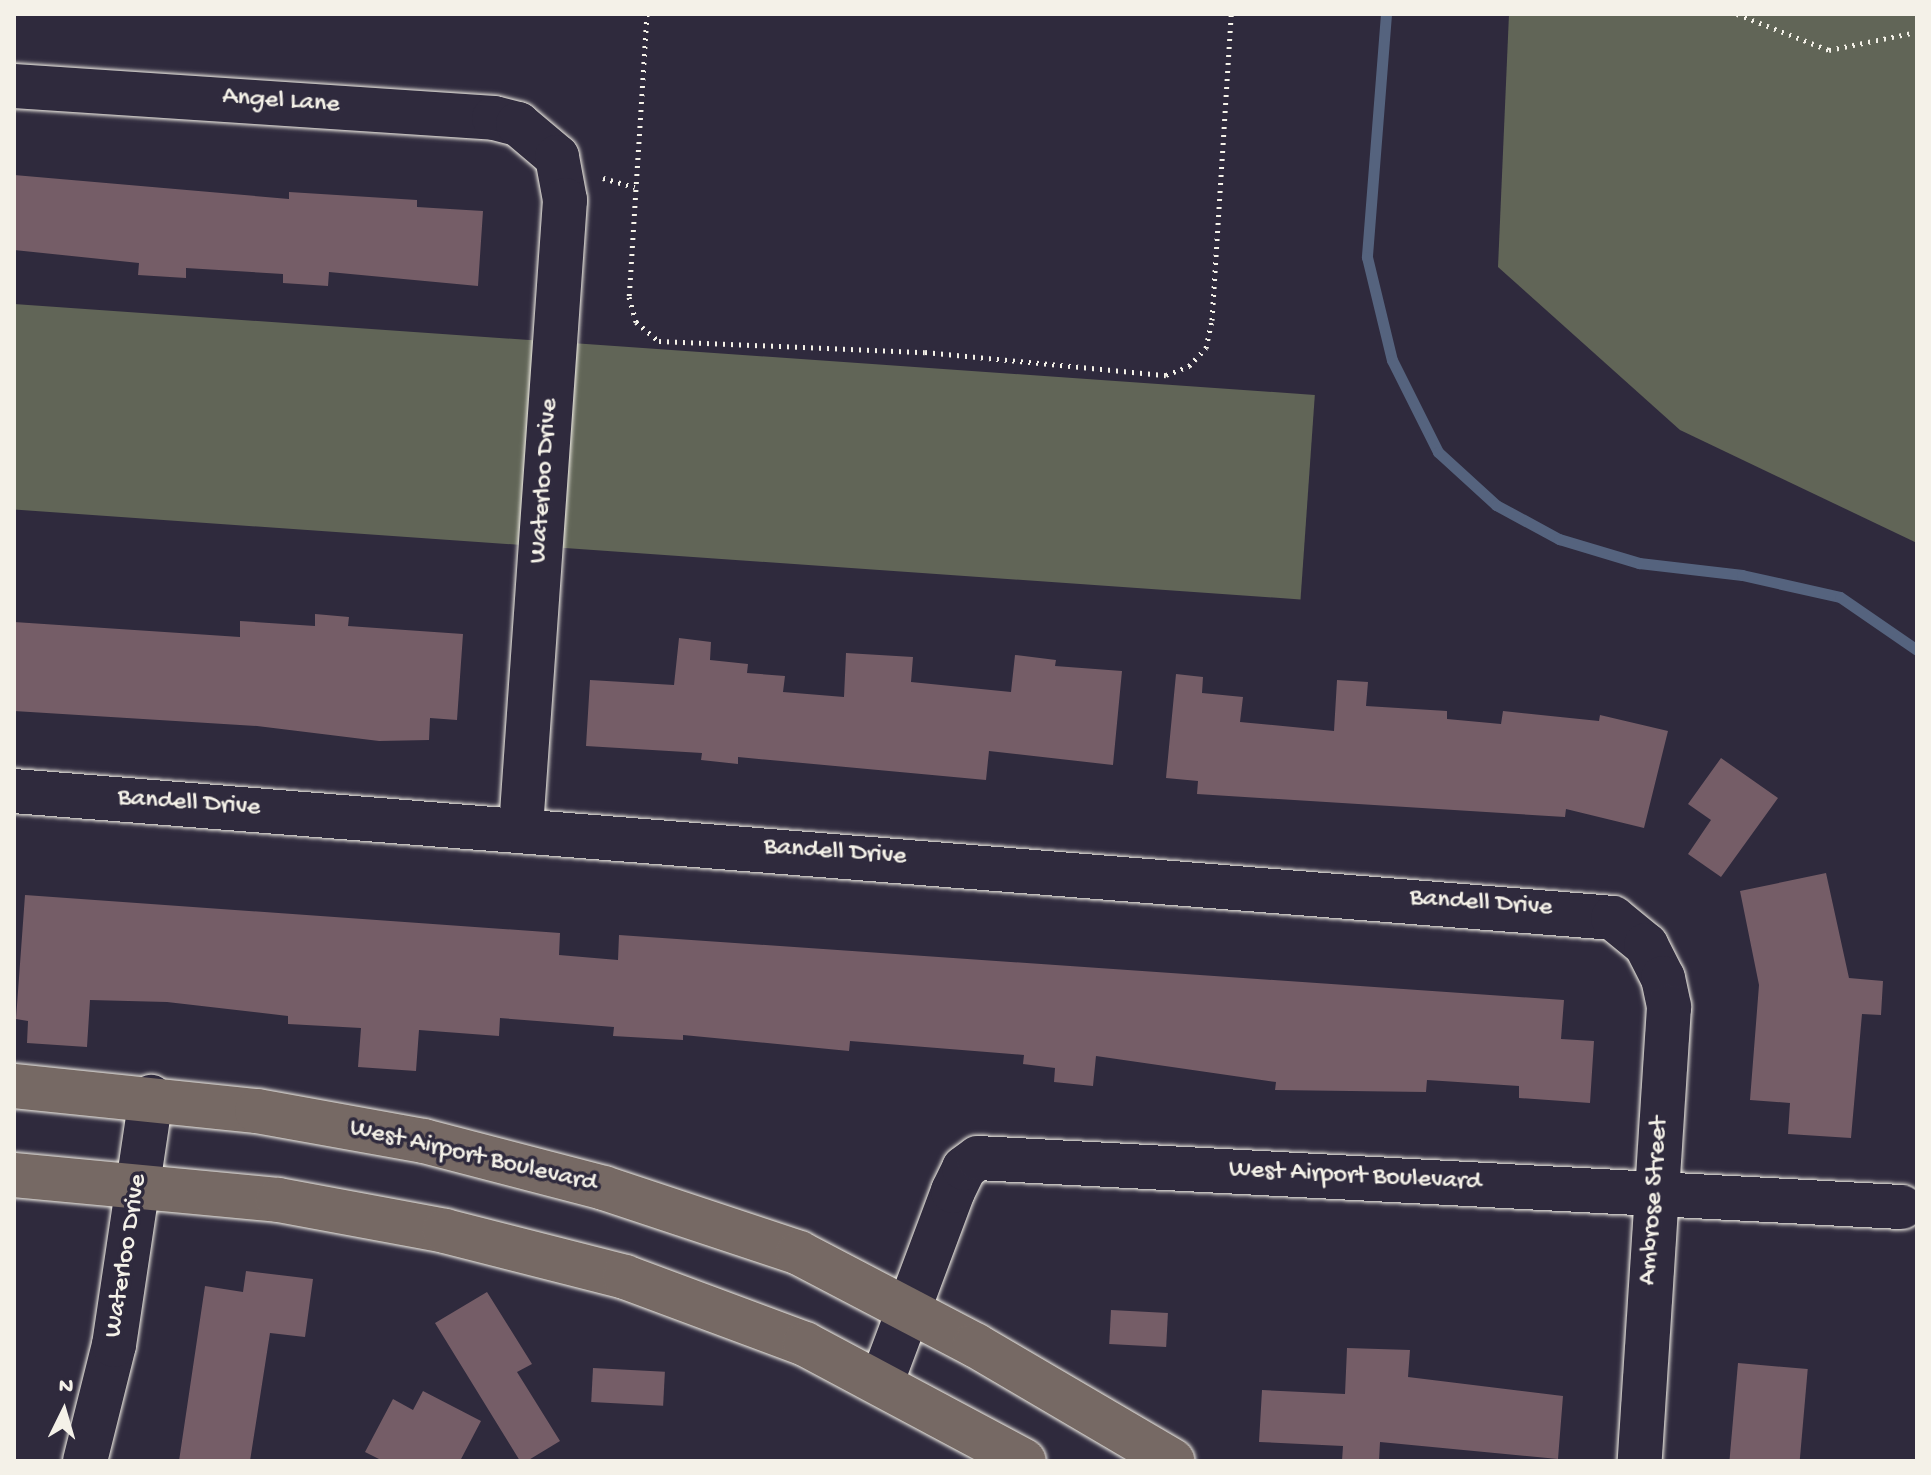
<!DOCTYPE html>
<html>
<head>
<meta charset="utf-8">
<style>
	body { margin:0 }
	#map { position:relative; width:1931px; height:1475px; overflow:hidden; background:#2f2a3d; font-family:"Gochi Hand",sans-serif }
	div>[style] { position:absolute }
	.green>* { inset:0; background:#616557; transform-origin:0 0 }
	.stream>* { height:11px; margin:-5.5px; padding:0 5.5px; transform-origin:5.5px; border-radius:5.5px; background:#55637e }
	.building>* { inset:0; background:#755d67; transform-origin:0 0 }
	.path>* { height:5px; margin-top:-2.5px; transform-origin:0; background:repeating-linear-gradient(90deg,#f4f1e8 0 2px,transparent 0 8px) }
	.roads { filter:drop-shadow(0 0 2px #f4f1e8) drop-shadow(0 0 2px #f4f1e8) }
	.minor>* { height:44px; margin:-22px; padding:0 22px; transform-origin:22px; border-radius:22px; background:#2f2a3d }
	.major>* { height:44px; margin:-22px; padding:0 22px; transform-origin:22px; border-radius:22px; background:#766964 }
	span { translate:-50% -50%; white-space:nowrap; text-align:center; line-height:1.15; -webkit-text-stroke:7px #2f2a3d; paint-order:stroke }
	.street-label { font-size:26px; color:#f4f1e8 }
	.frame { position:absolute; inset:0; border:16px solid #f4f1e8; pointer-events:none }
	.north { position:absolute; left:24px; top:1371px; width:80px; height:80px; -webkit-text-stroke:6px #2f2a3d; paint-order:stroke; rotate:5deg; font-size:22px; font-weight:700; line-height:32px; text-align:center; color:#f4f1e8 }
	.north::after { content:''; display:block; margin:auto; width:28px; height:36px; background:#f4f1e8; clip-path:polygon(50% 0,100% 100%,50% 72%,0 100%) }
</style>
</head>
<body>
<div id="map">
	<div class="green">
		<i style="clip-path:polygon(1509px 14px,1917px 14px,1917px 543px,1680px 430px,1498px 267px)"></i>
		<i style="left:14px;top:304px;width:1304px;height:205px;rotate:4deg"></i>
	</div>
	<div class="stream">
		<i style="left:1386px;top:14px;width:244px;rotate:94.5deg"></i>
		<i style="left:1367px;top:257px;width:106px;rotate:76.4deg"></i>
		<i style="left:1392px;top:360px;width:103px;rotate:63.4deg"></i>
		<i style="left:1438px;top:452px;width:79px;rotate:42.4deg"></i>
		<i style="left:1496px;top:505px;width:72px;rotate:28.4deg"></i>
		<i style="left:1559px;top:539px;width:84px;rotate:16.7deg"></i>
		<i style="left:1639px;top:563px;width:104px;rotate:6.6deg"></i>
		<i style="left:1742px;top:575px;width:100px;rotate:12.7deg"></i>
		<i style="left:1840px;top:597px;width:93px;rotate:34.5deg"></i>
	</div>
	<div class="building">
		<i style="clip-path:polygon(14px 175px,289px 199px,289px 192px,417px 200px,417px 207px,483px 211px,478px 286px,329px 272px,328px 286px,283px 283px,283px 274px,186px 268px,186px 278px,138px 275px,139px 263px,14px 250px)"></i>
		<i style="clip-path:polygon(315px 614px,349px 617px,348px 626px,463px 634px,457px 720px,430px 718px,429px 740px,379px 741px,257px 726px,14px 711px,14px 622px,240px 637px,240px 621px,315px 626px)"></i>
		<i style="clip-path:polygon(679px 638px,711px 642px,710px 660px,748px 664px,747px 673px,785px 676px,783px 692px,844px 697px,846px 653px,913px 657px,911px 682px,1011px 692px,1015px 655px,1056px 660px,1055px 666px,1122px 671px,1113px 765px,989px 751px,986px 780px,738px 757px,738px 764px,701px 760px,702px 753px,586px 746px,590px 680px,674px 685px)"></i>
		<i style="clip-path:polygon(1176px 674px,1203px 677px,1202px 693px,1243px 697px,1240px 722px,1334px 731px,1337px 680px,1368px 682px,1366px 706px,1447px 711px,1447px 719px,1501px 724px,1503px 711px,1599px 721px,1600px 715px,1668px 731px,1644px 828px,1566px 809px,1565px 817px,1197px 794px,1198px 781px,1166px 778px)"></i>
		<i style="clip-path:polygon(1721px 758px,1778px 798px,1721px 877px,1688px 854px,1711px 820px,1688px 804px)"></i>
		<i style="clip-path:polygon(1826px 873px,1849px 978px,1883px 981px,1881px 1015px,1862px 1014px,1851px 1138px,1788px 1134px,1790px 1103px,1750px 1100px,1759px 985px,1740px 891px)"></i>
		<i style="clip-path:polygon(25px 895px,560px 933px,559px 955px,618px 960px,619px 935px,1564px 1000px,1561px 1039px,1594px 1041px,1590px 1103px,1519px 1098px,1519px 1086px,1427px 1080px,1426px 1092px,1275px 1090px,1276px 1082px,1096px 1056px,1093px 1086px,1054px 1082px,1055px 1068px,1023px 1064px,1024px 1055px,850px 1041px,849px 1051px,683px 1035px,683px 1040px,613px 1036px,614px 1027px,500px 1018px,499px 1036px,419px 1030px,416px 1071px,358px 1067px,361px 1028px,288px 1024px,288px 1016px,167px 1002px,90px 1000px,87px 1047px,27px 1043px,28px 1021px,16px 1019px)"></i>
		<i style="clip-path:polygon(246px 1271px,313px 1279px,305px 1337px,270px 1333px,250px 1461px,179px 1461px,205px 1286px,243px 1292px)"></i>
		<i style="clip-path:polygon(487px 1292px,532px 1364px,517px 1372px,560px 1441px,527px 1461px,520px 1461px,435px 1323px)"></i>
		<i style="left:1111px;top:1310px;width:57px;height:34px;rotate:3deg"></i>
		<i style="clip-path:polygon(1347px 1348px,1410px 1350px,1408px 1377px,1563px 1396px,1558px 1459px,1380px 1442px,1379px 1461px,1342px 1461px,1343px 1446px,1259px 1442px,1262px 1390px,1345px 1394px)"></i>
		<i style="left:1738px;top:1363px;width:70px;height:98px;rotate:5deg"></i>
		<i style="left:593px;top:1368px;width:72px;height:34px;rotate:3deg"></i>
		<i style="clip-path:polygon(423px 1391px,481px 1421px,460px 1461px,383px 1461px,365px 1452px,393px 1399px,413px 1410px)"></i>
	</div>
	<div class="path">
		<i style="left:647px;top:14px;width:284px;rotate:93.6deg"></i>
		<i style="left:629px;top:297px;width:26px;rotate:74deg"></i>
		<i style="left:636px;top:322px;width:30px;rotate:40deg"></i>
		<i style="left:659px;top:341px;width:266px;rotate:2.4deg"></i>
		<i style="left:925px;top:352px;width:242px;rotate:5.5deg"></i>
		<i style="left:1166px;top:375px;width:25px;rotate:-21deg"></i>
		<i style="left:1189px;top:366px;width:25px;rotate:-47deg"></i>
		<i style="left:1206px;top:348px;width:29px;rotate:-78deg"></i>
		<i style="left:1212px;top:320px;width:307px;rotate:-86.4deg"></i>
		<i style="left:1737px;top:14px;width:99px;rotate:21.4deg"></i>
		<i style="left:1829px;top:50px;width:90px;rotate:-11.6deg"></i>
		<i style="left:603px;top:178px;width:33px;rotate:16deg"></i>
	</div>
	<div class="roads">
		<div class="minor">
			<i style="left:14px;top:86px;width:481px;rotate:3.8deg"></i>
			<i style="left:494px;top:118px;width:25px;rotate:14deg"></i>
			<i style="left:518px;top:124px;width:51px;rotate:40.2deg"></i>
			<i style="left:557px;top:157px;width:44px;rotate:79.5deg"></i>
			<i style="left:565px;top:200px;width:630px;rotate:94.01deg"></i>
			<i style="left:14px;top:791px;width:1604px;rotate:4.54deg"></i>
			<i style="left:1613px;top:918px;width:43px;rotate:39.3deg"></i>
			<i style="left:1646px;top:945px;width:37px;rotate:63deg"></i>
			<i style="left:1663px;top:978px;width:30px;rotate:78deg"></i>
			<i style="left:1669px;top:1007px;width:455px;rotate:93.7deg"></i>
			<i style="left:882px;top:1381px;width:203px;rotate:-69.5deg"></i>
			<i style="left:953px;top:1191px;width:25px;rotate:-64deg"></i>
			<i style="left:964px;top:1168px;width:17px;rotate:-36deg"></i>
			<i style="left:978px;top:1158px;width:925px;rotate:3.04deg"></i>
			<i style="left:85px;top:1461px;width:120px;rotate:-76deg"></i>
			<i style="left:114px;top:1345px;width:251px;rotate:-81.5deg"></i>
		</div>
		<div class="major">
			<i style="left:14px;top:1086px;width:244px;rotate:5.9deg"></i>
			<i style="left:257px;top:1111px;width:170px;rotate:10.2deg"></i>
			<i style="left:424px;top:1141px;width:186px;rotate:14.6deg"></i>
			<i style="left:604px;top:1188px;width:206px;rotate:18.4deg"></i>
			<i style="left:799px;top:1253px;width:199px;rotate:27.6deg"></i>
			<i style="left:975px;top:1345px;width:229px;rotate:30.4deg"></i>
			<i style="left:14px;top:1175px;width:265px;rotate:5.4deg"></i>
			<i style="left:278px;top:1200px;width:170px;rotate:10.5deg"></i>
			<i style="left:445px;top:1231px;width:186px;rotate:14.3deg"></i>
			<i style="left:625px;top:1277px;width:192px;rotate:20.4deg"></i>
			<i style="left:805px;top:1344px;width:248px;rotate:28.1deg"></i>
		</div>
	</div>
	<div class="street-label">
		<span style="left:281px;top:102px;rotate:4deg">Angel Lane</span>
		<span style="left:545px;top:481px;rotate:-86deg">Waterloo Drive</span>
		<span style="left:189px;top:804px;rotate:4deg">Bandell Drive</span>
		<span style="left:835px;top:853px;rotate:4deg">Bandell Drive</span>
		<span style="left:1481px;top:904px;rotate:4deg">Bandell Drive</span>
		<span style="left:473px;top:1157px;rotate:13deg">West Airport Boulevard</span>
		<span style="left:1355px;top:1177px;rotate:3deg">West Airport Boulevard</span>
		<span style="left:1655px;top:1201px;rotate:-86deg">Ambrose Street</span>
		<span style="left:127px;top:1256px;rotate:-81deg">Waterloo Drive</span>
	</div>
	<div class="frame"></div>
	<div class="north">N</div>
</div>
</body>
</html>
